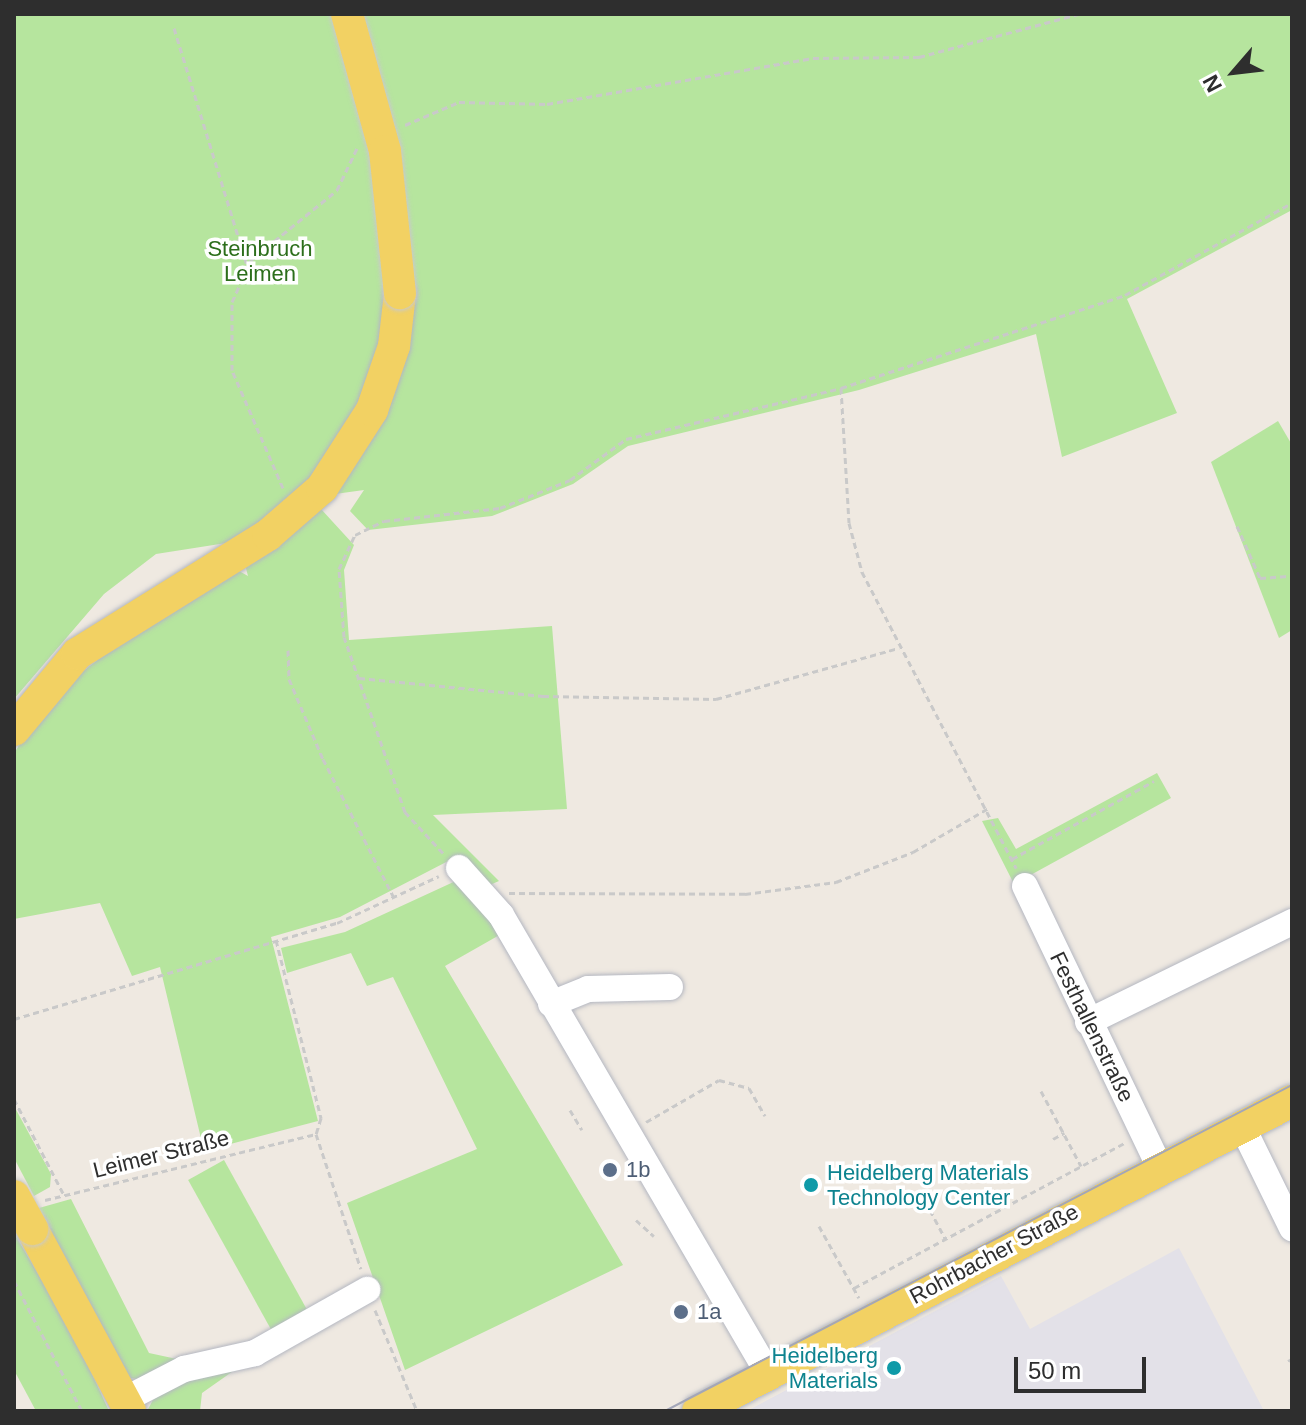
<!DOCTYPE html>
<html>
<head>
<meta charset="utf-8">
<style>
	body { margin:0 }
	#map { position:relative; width:1306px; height:1425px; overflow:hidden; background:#efe9e1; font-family:Arial,sans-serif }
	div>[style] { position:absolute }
	.industrial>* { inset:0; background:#e3e1e8 }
	.green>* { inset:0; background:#b6e59e; transform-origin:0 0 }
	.path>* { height:3px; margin-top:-1.5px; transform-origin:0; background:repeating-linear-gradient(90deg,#c9c9c9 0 6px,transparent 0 10px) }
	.roads { filter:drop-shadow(0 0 2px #b4b7c1) drop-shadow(0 0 2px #b4b7c1) }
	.minor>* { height:26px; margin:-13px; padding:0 13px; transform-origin:13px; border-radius:13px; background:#fff }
	.major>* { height:32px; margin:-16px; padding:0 16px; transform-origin:16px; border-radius:16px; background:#f2d163 }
	.tram>* { height:2px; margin:-1px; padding:0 1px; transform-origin:1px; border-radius:1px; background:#a3a6b8 }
	.bridges { filter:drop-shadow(0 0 2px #c9c9c9) drop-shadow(0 0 2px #c9c9c9) }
	.major-bridge>* { height:32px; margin:-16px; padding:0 16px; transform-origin:16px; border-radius:16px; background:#f2d163 }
	.dots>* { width:22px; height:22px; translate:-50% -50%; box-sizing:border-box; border:4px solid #fff; border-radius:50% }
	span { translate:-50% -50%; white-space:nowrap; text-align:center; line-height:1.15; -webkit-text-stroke:7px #fff; paint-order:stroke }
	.park-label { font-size:22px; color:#2c6e1b }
	.street-label { font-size:22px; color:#2e2e2e }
	.service-label { font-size:22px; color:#4e5e75 }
	.left { translate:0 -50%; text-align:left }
	.culture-label { font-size:22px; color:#0d838f }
	.right { translate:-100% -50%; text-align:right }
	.frame { position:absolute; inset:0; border:16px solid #2e2e2e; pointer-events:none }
	.north { position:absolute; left:1194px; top:32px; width:80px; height:80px; -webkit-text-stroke:6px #fff; paint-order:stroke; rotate:242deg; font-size:22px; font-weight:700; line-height:32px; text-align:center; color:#2e2e2e }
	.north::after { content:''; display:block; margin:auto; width:28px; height:36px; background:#2e2e2e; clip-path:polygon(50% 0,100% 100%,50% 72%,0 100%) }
	.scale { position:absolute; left:1014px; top:1357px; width:132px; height:36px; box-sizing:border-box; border:4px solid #2e2e2e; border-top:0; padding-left:10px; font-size:24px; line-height:28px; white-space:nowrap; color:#2e2e2e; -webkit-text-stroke:6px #fff; paint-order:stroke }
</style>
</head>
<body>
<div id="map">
	<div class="industrial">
		<i style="clip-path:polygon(1179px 1248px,1264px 1411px,747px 1411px,1001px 1276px,1030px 1329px)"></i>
	</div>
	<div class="green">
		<i style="clip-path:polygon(14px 14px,1292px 14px,1292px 210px,1127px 299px,1177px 413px,1062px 457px,1036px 334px,859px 390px,628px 446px,573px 484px,492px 516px,368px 530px,350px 511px,364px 490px,335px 494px,321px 509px,354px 545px,344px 570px,349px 640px,552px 626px,567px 809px,433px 815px,499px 881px,483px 888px,454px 858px,340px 917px,271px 937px,318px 1121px,204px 1151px,160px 967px,132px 976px,100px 903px,14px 919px,14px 753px,34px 723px,72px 680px,136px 630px,239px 571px,248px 576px,239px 541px,156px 554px,104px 594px,14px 699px)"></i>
		<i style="clip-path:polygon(1278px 421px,1292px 445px,1292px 630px,1279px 638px,1211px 462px)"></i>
		<i style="clip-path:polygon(1157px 773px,1171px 798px,1014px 884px,982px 821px,998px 818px,1016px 849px)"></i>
		<i style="clip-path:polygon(460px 879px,503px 933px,445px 966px,623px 1265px,405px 1370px,347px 1203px,477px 1149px,393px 977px,367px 986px,351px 953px,287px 973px,281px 948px,345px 932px)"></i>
		<i style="clip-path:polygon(14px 1106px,51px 1174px,50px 1187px,34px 1196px,14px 1158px)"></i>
		<i style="left:224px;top:1160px;width:187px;height:41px;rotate:61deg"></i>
		<i style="clip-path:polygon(71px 1199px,149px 1353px,186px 1361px,143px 1380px,124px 1377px,39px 1208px)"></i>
		<i style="clip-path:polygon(14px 1233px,75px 1337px,109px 1411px,36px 1411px,14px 1370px)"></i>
		<i style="clip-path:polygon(236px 1369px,202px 1393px,200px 1411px,147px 1411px,160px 1387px)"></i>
	</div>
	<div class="path">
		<i style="left:174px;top:28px;width:248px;rotate:72.9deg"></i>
		<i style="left:405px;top:125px;width:59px;rotate:-23.1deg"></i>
		<i style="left:459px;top:102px;width:88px;rotate:1.3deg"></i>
		<i style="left:547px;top:104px;width:270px;rotate:-9.8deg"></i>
		<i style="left:813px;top:58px;width:106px;rotate:-0.5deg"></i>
		<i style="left:919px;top:57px;width:165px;rotate:-15.1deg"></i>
		<i style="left:841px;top:388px;width:135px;rotate:86.6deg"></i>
		<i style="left:849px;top:523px;width:51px;rotate:75.1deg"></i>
		<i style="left:862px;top:572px;width:334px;rotate:62.5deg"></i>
		<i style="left:283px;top:488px;width:129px;rotate:-113.4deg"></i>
		<i style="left:232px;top:370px;width:68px;rotate:-90deg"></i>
		<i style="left:232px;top:302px;width:46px;rotate:-65.7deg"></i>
		<i style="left:251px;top:260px;width:111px;rotate:-39.1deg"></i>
		<i style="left:337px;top:190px;width:49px;rotate:-64.5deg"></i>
		<i style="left:1237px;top:526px;width:57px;rotate:66.1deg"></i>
		<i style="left:1260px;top:578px;width:32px;rotate:-4deg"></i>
		<i style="left:288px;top:650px;width:29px;rotate:88deg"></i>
		<i style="left:289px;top:679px;width:87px;rotate:67deg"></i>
		<i style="left:323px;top:759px;width:156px;rotate:62.9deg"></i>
		<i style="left:359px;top:678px;width:185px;rotate:5.6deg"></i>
		<i style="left:543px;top:696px;width:173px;rotate:1deg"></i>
		<i style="left:716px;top:699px;width:190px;rotate:-15.6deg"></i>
		<i style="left:443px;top:853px;width:56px;rotate:-132.8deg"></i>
		<i style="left:405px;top:812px;width:185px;rotate:-109.2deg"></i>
		<i style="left:344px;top:637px;width:68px;rotate:-94.2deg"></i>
		<i style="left:339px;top:569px;width:38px;rotate:-65deg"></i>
		<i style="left:355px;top:535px;width:32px;rotate:-26deg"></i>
		<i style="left:384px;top:521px;width:117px;rotate:-6.4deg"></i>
		<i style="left:500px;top:508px;width:75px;rotate:-21.8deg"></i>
		<i style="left:570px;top:480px;width:69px;rotate:-36.2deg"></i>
		<i style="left:626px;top:439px;width:221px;rotate:-13.3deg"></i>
		<i style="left:841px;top:388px;width:299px;rotate:-18.1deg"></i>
		<i style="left:1125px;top:295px;width:191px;rotate:-28.9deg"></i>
		<i style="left:1012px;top:859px;width:162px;rotate:-28.8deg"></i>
		<i style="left:509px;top:893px;width:236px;rotate:0.2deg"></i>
		<i style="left:745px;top:894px;width:92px;rotate:-7.5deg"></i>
		<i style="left:836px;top:882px;width:83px;rotate:-21.3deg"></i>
		<i style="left:913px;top:852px;width:86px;rotate:-30.2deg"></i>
		<i style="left:276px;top:940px;width:184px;rotate:75.8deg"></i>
		<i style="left:321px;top:1118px;width:17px;rotate:107deg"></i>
		<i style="left:14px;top:1019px;width:337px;rotate:-16.6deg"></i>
		<i style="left:337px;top:923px;width:112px;rotate:-24.7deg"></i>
		<i style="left:1041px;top:1091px;width:85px;rotate:61.9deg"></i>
		<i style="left:14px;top:1099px;width:108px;rotate:62.5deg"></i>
		<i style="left:570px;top:1110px;width:23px;rotate:59deg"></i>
		<i style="left:646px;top:1122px;width:84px;rotate:-29.9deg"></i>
		<i style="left:719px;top:1080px;width:31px;rotate:15deg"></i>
		<i style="left:749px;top:1088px;width:32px;rotate:60deg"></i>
		<i style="left:316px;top:1134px;width:142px;rotate:71.6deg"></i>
		<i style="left:1053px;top:1139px;width:13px;rotate:-29deg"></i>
		<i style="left:45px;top:1200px;width:279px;rotate:-13.7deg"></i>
		<i style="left:930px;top:1210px;width:32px;rotate:62deg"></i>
		<i style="left:636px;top:1220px;width:24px;rotate:42deg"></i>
		<i style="left:819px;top:1226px;width:82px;rotate:60.9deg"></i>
		<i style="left:14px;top:1281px;width:147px;rotate:62.4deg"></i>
		<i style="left:854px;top:1288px;width:309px;rotate:-28.2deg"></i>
		<i style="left:375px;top:1310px;width:109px;rotate:67.4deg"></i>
		<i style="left:1288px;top:1361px;width:4px;rotate:-27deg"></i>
	</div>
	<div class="roads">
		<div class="minor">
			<i style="left:459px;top:868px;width:63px;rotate:48.2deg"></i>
			<i style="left:501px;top:915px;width:530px;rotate:59.76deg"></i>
			<i style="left:1025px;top:886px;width:313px;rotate:64.4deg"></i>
			<i style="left:551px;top:1004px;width:40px;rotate:-22deg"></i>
			<i style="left:588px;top:989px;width:82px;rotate:-1.4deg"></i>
			<i style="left:1088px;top:1022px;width:227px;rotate:-26.1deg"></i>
			<i style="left:1242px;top:1126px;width:114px;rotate:63.9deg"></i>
			<i style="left:124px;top:1400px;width:68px;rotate:-27.3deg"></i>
			<i style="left:184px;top:1369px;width:73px;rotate:-12.7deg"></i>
			<i style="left:255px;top:1353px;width:129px;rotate:-29.4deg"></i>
		</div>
		<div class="major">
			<i style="left:14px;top:730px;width:99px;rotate:-50.3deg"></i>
			<i style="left:77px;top:654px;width:225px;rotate:-31.9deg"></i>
			<i style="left:268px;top:535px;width:72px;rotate:-41deg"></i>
			<i style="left:322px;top:488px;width:93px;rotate:-57.3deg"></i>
			<i style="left:372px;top:410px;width:68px;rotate:-71deg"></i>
			<i style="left:394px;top:346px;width:53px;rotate:-83.5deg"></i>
			<i style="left:32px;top:1229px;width:207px;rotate:61.7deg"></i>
			<i style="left:698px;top:1411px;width:670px;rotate:-27.56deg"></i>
		</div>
	</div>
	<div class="tram">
		<i style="left:665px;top:1411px;width:707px;rotate:-27.47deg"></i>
	</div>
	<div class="bridges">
		<div class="major-bridge">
			<i style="left:347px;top:14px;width:142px;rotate:74.5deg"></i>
			<i style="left:385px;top:151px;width:143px;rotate:84deg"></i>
			<i style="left:14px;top:1196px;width:38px;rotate:61deg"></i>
		</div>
	</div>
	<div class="dots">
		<i style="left:610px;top:1170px;background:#5c6f8a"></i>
		<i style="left:811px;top:1185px;background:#0f9aa8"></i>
		<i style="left:681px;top:1312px;background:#5c6f8a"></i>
		<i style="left:894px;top:1368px;background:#0f9aa8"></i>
	</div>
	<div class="park-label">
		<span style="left:260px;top:261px">Steinbruch<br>Leimen</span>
	</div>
	<div class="street-label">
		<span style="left:1092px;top:1027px;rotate:64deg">Festhallenstraße</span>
		<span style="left:161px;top:1154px;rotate:-14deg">Leimer Straße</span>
		<span style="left:994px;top:1254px;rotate:-28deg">Rohrbacher Straße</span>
	</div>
	<div class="service-label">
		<span class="left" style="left:626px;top:1170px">1b</span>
		<span class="left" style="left:697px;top:1312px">1a</span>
	</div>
	<div class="culture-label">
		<span class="left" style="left:827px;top:1185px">Heidelberg Materials<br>Technology Center</span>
		<span class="right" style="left:878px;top:1368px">Heidelberg<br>Materials</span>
	</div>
	<div class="frame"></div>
	<div class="north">N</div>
	<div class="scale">50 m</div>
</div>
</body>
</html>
